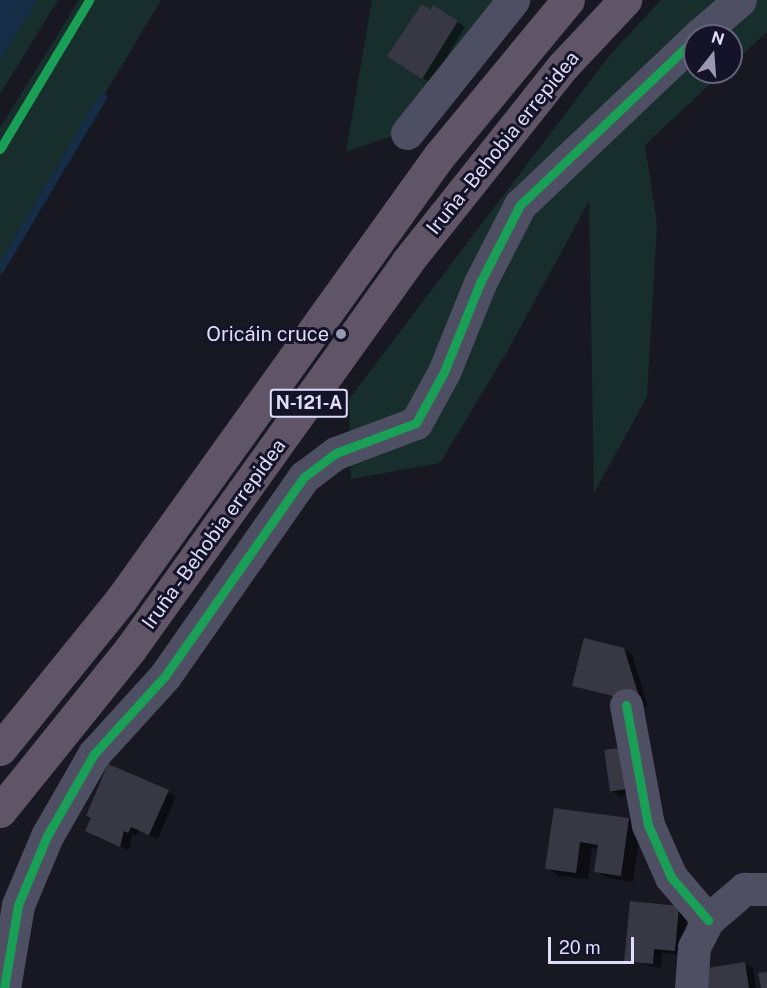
<!DOCTYPE html>
<html>
<head>
<meta charset="utf-8">
<style>
	body { margin:0 }
	#map { position:relative; width:767px; height:988px; overflow:hidden; background:#181823; font-family:"Public Sans",sans-serif }
	div>[style] { position:absolute }
	.green>* { inset:0; background:#172e2c }
	.water>* { inset:0; background:#152d46 }
	.shadow>* { inset:0; background:#0007 }
	.stream>* { height:8px; margin:-4px; padding:0 4px; transform-origin:4px; border-radius:4px; background:#152d46 }
	.building>* { inset:0; background:#383744; transform-origin:0 0 }
	.path>* { height:4px; margin-top:-2px; transform-origin:0; background:repeating-linear-gradient(90deg,#47545d 0 3px,transparent 0 7.5px) }
	.minor>* { height:33px; margin:-16.5px; padding:0 16.5px; transform-origin:16.5px; border-radius:16.5px; background:#4e4f62 }
	.highway>* { height:33px; margin:-16.5px; padding:0 16.5px; transform-origin:16.5px; border-radius:16.5px; background:#605467 }
	.cycleway>* { height:9px; margin:-4.5px; padding:0 4.5px; transform-origin:4.5px; border-radius:4.5px; background:#1a9f57 }
	.dots>* { width:16px; height:16px; translate:-50% -50%; box-sizing:border-box; border:3px solid #141328; border-radius:50% }
	span { translate:-50% -50%; white-space:nowrap; text-align:center; line-height:1.15; -webkit-text-stroke:6px #141328; paint-order:stroke }
	.shield-label span { padding:2px 4px; background:#141328; border:2px solid; border-radius:4px; -webkit-text-stroke-width:0 }
	.shield-label { font-size:18px; color:#dedefb; font-weight:700 }
	.street-label { font-size:20px; color:#dedefb }
	.poi-label { font-size:20px; color:#dedefb }
	.right { translate:-100% -50%; text-align:right }
	.north { position:absolute; left:683px; top:24px; width:60px; height:60px; box-sizing:border-box; background:#141328; border:2px solid #65647c; border-radius:50%; rotate:17deg; font-size:16px; font-weight:700; line-height:24px; text-align:center; color:#dedefb }
	.north::after { content:''; display:block; margin:auto; width:21px; height:27px; background:#9999af; clip-path:polygon(50% 0,100% 100%,50% 72%,0 100%) }
	.scale { position:absolute; left:548px; top:937px; width:86px; height:27px; box-sizing:border-box; border:3px solid #dedefb; border-top:0; padding-left:8px; font-size:18px; line-height:21px; white-space:nowrap; color:#dedefb; -webkit-text-stroke:4px #141328; paint-order:stroke }
</style>
</head>
<body>
<div id="map">
	<div class="green">
		<i style="clip-path:polygon(0 0,58px 0,0 94px)"></i>
		<i style="clip-path:polygon(79px 0,161px 0,0 270px,0 128px)"></i>
		<i style="clip-path:polygon(372px 0,498px 0,394px 135px,346px 152px)"></i>
		<i style="clip-path:polygon(661px 0,767px 0,767px 32px,731px 65px,731px 36px,695px 36px,695px 72px,723px 72px,645px 145px,657px 224px,647px 397px,594px 493px,589px 201px,508px 350px,440px 463px,351px 479px,349px 399px,609px 56px)"></i>
	</div>
	<div class="water">
		<i style="clip-path:polygon(0 0,37px 0,0 61px)"></i>
	</div>
	<div class="shadow">
		<i style="clip-path:polygon(432px 11px,442px 12px,465px 27px,431px 83px,389px 56px)"></i>
		<i style="clip-path:polygon(623px 649px,632px 654px,648px 707px,573px 685px)"></i>
		<i style="clip-path:polygon(605px 752px,639px 793px,620px 796px,611px 791px)"></i>
		<i style="clip-path:polygon(168px 792px,176px 796px,158px 839px,139px 830px,137px 836px,132px 834px,129px 850px,95px 836px)"></i>
		<i style="clip-path:polygon(555px 809px,628px 819px,641px 826px,633px 882px,608px 878px,596px 871px,599px 849px,592px 848px,588px 879px,559px 876px,547px 868px)"></i>
		<i style="clip-path:polygon(631px 903px,687px 912px,683px 955px,662px 953px,661px 968px,626px 960px)"></i>
		<i style="clip-path:polygon(744px 963px,753px 968px,756px 988px,699px 988px)"></i>
	</div>
	<div class="stream">
		<i style="left:0;top:270px;width:201px;rotate:-59.2deg"></i>
	</div>
	<div class="building">
		<i style="clip-path:polygon(422px 4px,431px 10px,433px 5px,458px 21px,422px 79px,387px 56px)"></i>
		<i style="clip-path:polygon(584px 638px,624px 648px,641px 703px,572px 686px)"></i>
		<i style="left:625px;top:747px;width:42px;height:21px;rotate:82deg"></i>
		<i style="clip-path:polygon(108px 764px,169px 790px,149px 835px,131px 827px,128px 833px,124px 831px,120px 847px,85px 831px,91px 818px,86px 816px)"></i>
		<i style="clip-path:polygon(554px 808px,629px 818px,621px 876px,594px 872px,598px 845px,580px 842px,576px 873px,545px 869px)"></i>
		<i style="clip-path:polygon(630px 901px,679px 906px,675px 951px,654px 949px,653px 964px,624px 961px)"></i>
		<i style="clip-path:polygon(745px 962px,749px 988px,697px 988px,694px 970px)"></i>
		<i style="clip-path:polygon(767px 972px,767px 988px,761px 988px,758px 973px)"></i>
	</div>
	<div class="path">
		<i style="left:0;top:149px;width:174px;rotate:-59.1deg"></i>
	</div>
	<div class="minor">
		<i style="left:698px;top:36px;width:55px;rotate:-40.6deg"></i>
		<i style="left:407px;top:133px;width:170px;rotate:-51.4deg"></i>
		<i style="left:626px;top:705px;width:122px;rotate:79.6deg"></i>
		<i style="left:648px;top:825px;width:57px;rotate:66.1deg"></i>
		<i style="left:671px;top:877px;width:57px;rotate:49.3deg"></i>
		<i style="left:4px;top:988px;width:84px;rotate:-80.4deg"></i>
		<i style="left:18px;top:905px;width:75px;rotate:-67.2deg"></i>
		<i style="left:47px;top:836px;width:95px;rotate:-60.2deg"></i>
		<i style="left:94px;top:754px;width:105px;rotate:-47.7deg"></i>
		<i style="left:165px;top:676px;width:243px;rotate:-55.1deg"></i>
		<i style="left:304px;top:477px;width:40px;rotate:-37deg"></i>
		<i style="left:336px;top:453px;width:85px;rotate:-20.6deg"></i>
		<i style="left:416px;top:423px;width:58px;rotate:-61.2deg"></i>
		<i style="left:444px;top:372px;width:96px;rotate:-68deg"></i>
		<i style="left:480px;top:283px;width:88px;rotate:-62.9deg"></i>
		<i style="left:520px;top:205px;width:241px;rotate:-43.5deg"></i>
		<i style="left:691px;top:988px;width:41px;rotate:-85.8deg"></i>
		<i style="left:694px;top:947px;width:30px;rotate:-63deg"></i>
		<i style="left:708px;top:920px;width:48px;rotate:-40.7deg"></i>
		<i style="left:744px;top:889px;width:23px"></i>
	</div>
	<div class="highway">
		<i style="left:0;top:749px;width:191px;rotate:-51deg"></i>
		<i style="left:120px;top:601px;width:548px;rotate:-54.37deg"></i>
		<i style="left:439px;top:156px;width:202px;rotate:-50.4deg"></i>
		<i style="left:0;top:811px;width:209px;rotate:-51.2deg"></i>
		<i style="left:131px;top:648px;width:475px;rotate:-54.4deg"></i>
		<i style="left:407px;top:262px;width:251px;rotate:-51.5deg"></i>
		<i style="left:563px;top:66px;width:91px;rotate:-46.8deg"></i>
	</div>
	<div class="cycleway">
		<i style="left:0;top:149px;width:174px;rotate:-59.1deg"></i>
		<i style="left:626px;top:705px;width:122px;rotate:79.6deg"></i>
		<i style="left:648px;top:825px;width:57px;rotate:66.1deg"></i>
		<i style="left:671px;top:877px;width:57px;rotate:49.3deg"></i>
		<i style="left:4px;top:988px;width:84px;rotate:-80.4deg"></i>
		<i style="left:18px;top:905px;width:75px;rotate:-67.2deg"></i>
		<i style="left:47px;top:836px;width:95px;rotate:-60.2deg"></i>
		<i style="left:94px;top:754px;width:105px;rotate:-47.7deg"></i>
		<i style="left:165px;top:676px;width:243px;rotate:-55.1deg"></i>
		<i style="left:304px;top:477px;width:40px;rotate:-37deg"></i>
		<i style="left:336px;top:453px;width:85px;rotate:-20.6deg"></i>
		<i style="left:416px;top:423px;width:58px;rotate:-61.2deg"></i>
		<i style="left:444px;top:372px;width:96px;rotate:-68deg"></i>
		<i style="left:480px;top:283px;width:88px;rotate:-62.9deg"></i>
		<i style="left:520px;top:205px;width:241px;rotate:-43.5deg"></i>
	</div>
	<div class="dots">
		<i style="left:341px;top:334px;background:#9999af"></i>
	</div>
	<div class="shield-label">
		<span style="left:309px;top:403px">N-121-A</span>
	</div>
	<div class="street-label">
		<span style="left:503px;top:143px;rotate:-51deg">Iruña - Behobia errepidea</span>
		<span style="left:214px;top:534px;rotate:-54deg">Iruña - Behobia errepidea</span>
	</div>
	<div class="poi-label">
		<span class="right" style="left:329px;top:334px">Oricáin cruce</span>
	</div>
	<div class="north">N</div>
	<div class="scale">20 m</div>
</div>
</body>
</html>
